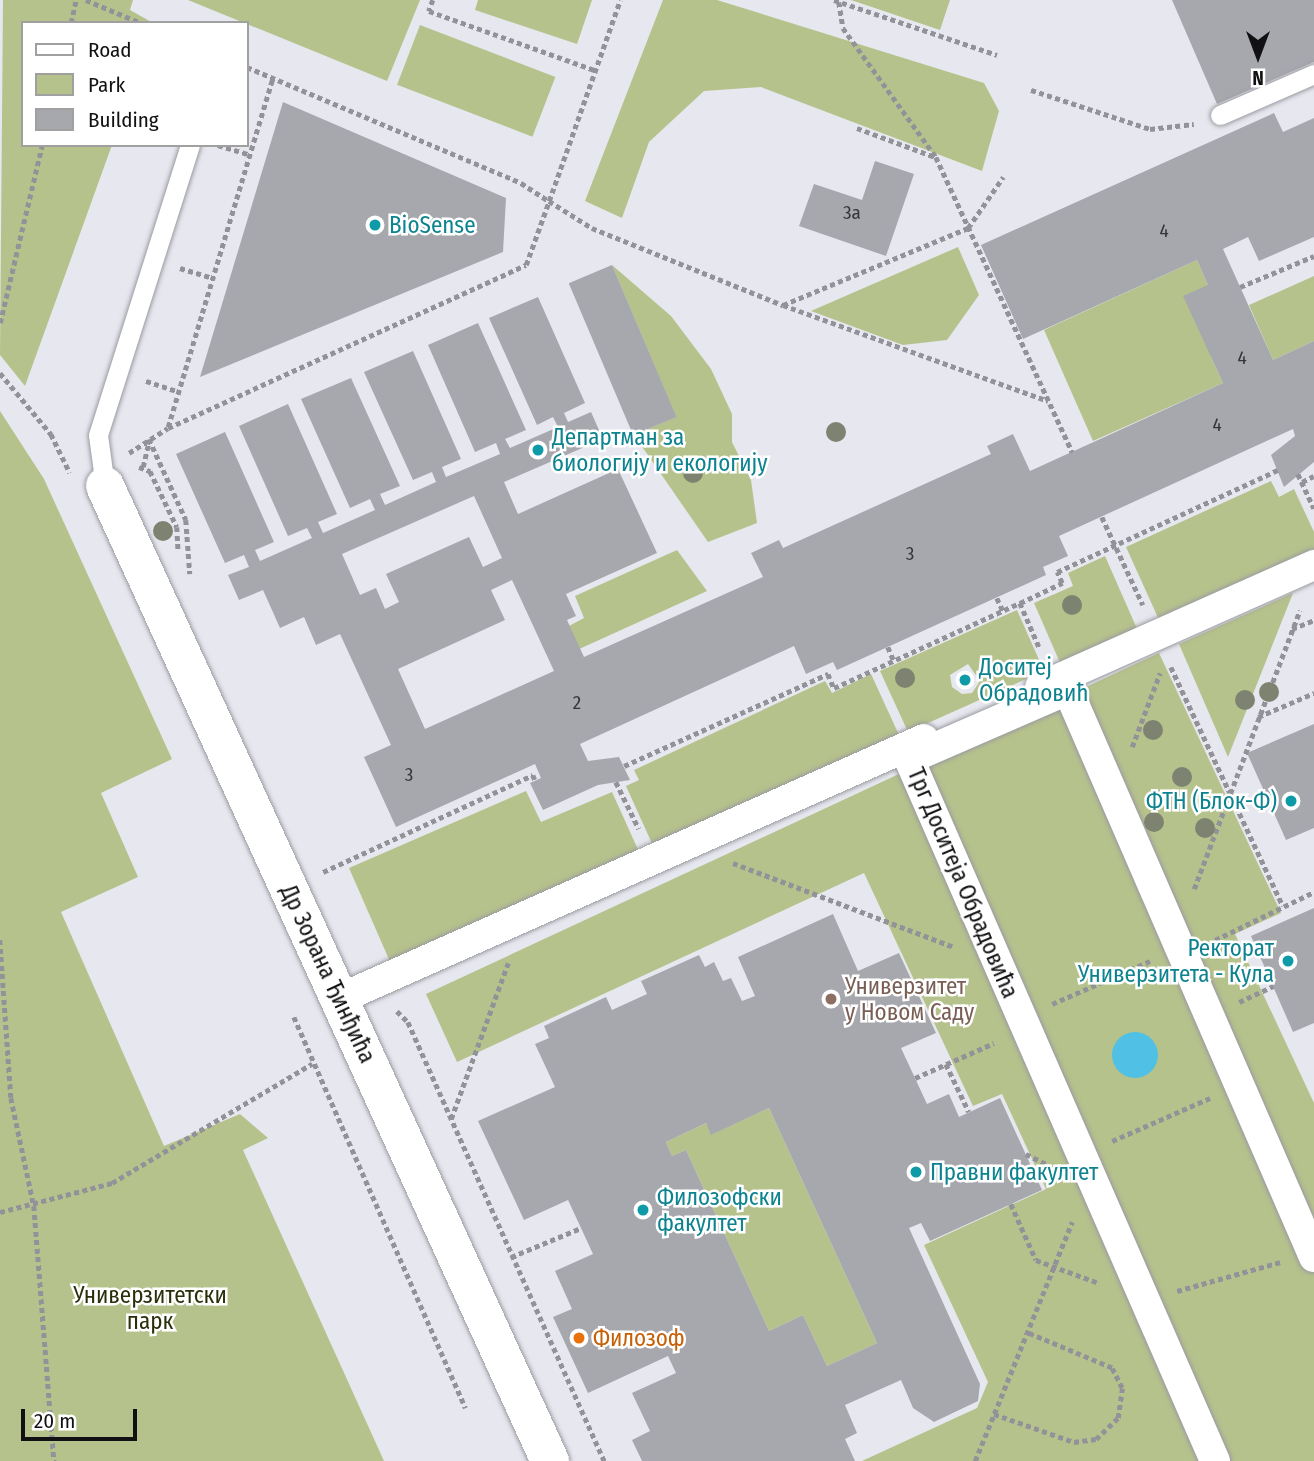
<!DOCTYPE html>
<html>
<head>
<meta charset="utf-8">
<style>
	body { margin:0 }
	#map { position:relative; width:1314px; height:1461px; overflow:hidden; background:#e7e7ef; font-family:"Fira Sans Condensed",sans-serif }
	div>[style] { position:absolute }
	.green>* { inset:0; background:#b6c28c; transform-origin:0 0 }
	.water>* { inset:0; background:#50c0e5 }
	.round { border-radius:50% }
	.building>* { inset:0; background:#a7a7ae; transform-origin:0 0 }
	.path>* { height:4.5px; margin-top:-2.25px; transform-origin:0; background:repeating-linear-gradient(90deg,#929298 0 5px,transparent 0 8.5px) }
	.roads { filter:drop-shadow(0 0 2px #9a9aa1) drop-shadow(0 0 2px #9a9aa1) }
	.service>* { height:19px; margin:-9.5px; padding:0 9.5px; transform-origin:9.5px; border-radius:9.5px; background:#fff }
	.pedestrian>* { height:30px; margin:-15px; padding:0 15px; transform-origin:15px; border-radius:15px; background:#fff }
	.minor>* { height:38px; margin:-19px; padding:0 19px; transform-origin:19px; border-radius:19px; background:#fff }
	.trees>* { width:20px; height:20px; margin:-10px; border-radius:50%; background:#7e8270 }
	.dots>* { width:19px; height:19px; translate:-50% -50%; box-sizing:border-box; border:4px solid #fff; border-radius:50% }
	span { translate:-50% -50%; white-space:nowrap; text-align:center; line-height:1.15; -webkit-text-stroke:5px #fff; paint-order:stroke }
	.number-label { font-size:19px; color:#36363a }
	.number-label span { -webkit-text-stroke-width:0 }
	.culture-label { font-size:23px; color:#0d838f }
	.left { translate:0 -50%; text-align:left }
	.right { translate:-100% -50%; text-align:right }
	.street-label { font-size:23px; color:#111113 }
	.education-label { font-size:23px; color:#785e54 }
	.park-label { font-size:23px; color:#292f09 }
	.food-label { font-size:23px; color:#c56008 }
	.legend { position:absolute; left:21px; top:21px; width:228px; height:126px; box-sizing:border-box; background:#fff; border:2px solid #a0a0a1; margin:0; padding:9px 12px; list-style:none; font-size:21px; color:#111113 }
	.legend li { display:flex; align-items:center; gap:14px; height:35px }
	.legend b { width:35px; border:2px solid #a0a0a1 }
	.north { position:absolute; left:1223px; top:21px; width:70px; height:70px; -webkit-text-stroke:5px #fff; paint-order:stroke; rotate:180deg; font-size:19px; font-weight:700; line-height:28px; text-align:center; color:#111113 }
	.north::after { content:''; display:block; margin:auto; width:24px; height:32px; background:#111113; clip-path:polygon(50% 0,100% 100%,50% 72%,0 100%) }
	.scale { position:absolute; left:21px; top:1409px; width:116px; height:32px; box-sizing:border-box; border:4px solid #111113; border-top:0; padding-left:9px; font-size:21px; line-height:24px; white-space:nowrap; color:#111113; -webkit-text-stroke:5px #fff; paint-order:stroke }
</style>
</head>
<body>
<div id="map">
	<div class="green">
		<i style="clip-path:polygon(3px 0,133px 0,130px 10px,153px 23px,23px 23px,23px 145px,112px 145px,25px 386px,0 355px)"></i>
		<i style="clip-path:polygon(188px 0,420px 0,387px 81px)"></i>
		<i style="clip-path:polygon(478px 0,592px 0,577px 44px,475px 10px)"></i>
		<i style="clip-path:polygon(663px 0,717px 0,984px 83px,999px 111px,982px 171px,761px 87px,704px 91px,649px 142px,622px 218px,585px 201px)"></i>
		<i style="clip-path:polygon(851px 0,950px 0,940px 30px)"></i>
		<i style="left:420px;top:25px;width:145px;height:64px;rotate:21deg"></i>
		<i style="clip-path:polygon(958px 247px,979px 295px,947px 340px,903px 345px,811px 311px)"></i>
		<i style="clip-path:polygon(1197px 260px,1208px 285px,1211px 357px,1223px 383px,1093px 441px,1044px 330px)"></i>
		<i style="clip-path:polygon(612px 265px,671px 316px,711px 369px,732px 414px,732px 442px,751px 480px,757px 523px,708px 542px,634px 435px,676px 417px)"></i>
		<i style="clip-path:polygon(1314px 276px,1314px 341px,1273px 360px,1249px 305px)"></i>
		<i style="clip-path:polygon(0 411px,44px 479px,172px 759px,101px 793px,138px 877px,61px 912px,164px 1146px,240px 1114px,268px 1138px,243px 1150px,384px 1461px,0 1461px)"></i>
		<i style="clip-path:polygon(1271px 481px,1279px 497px,1294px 489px,1314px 532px,1314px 552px,1160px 622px,1126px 547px)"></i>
		<i style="clip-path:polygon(677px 550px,707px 591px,577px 650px,567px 627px,584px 618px,575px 596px)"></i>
		<i style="clip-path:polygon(1105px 556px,1138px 631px,1061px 665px,1034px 603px,1073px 586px,1068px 573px)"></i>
		<i style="clip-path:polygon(1293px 593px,1228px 757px,1179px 644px)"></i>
		<i style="clip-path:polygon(evenodd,1017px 610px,1044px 671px,908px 732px,880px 671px,1017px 610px,968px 664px,980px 681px,972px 693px,962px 694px,952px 687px,950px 675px,968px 664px)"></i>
		<i style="clip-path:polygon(1159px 653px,1281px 913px,1235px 934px,1314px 1103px,1314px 1461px,862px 1461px,977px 1408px,988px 1382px,924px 1245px,1046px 1189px,1002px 1094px,973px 1106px,864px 873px,457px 1062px,426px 994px)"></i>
		<i style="clip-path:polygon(871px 674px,899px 735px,654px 848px,626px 786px,639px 780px,634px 770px,825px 681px,832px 693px)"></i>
		<i style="clip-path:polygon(526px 791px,541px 822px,612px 792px,640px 854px,391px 964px,349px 868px)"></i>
		<i style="clip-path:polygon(769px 1108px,877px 1343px,827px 1366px,803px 1315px,769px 1331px,686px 1150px,672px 1156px,666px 1142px,706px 1123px,712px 1134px)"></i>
	</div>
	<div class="water">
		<i class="round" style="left:1112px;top:1032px;width:46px;height:46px"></i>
	</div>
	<div class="building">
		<i style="clip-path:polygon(1172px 0,1314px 0,1314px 62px,1217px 104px)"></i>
		<i style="clip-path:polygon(283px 102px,506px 198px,503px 252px,200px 377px)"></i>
		<i style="clip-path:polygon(evenodd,1274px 113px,1283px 132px,1314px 118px,1314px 237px,1259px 261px,1248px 237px,1223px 249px,1273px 360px,1314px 341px,1314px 462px,1284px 487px,1271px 455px,1295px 436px,1293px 429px,1059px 536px,1068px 556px,1043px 567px,1046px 575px,837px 670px,833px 662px,806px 674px,794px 646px,580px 744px,588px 761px,619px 757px,630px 780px,598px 785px,543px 810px,530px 783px,541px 778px,535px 764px,396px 827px,364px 757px,391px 745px,340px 634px,316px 645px,304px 617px,280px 628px,263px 590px,239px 600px,228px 575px,249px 567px,244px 555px,225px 563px,176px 454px,225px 432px,274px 542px,255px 550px,260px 561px,312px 538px,307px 528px,288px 536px,239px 426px,288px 404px,337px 514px,318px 522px,323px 533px,375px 510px,370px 499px,350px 508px,301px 399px,351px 378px,400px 486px,380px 494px,385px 505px,436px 482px,432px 472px,413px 480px,364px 372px,413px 351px,461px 459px,442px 467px,446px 477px,500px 454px,496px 443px,475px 452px,428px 345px,478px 323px,526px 430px,505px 439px,510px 448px,558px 427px,553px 417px,537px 425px,489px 318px,538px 297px,585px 403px,564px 413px,568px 422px,591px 412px,603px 439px,504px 482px,518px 514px,618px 469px,657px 553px,566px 594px,576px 616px,567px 620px,584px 657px,763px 577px,751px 553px,779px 540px,783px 548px,991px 454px,987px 446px,1013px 434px,1030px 471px,1223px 383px,1183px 296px,1208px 285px,1197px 260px,1023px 339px,981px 245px,1274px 113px,474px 496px,502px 558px,483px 567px,469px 537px,386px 574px,399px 602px,385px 609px,376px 588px,360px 595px,342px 554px,474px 496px,1274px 113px,512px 580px,554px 671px,425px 729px,398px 669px,505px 620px,491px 590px,512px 580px)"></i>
		<i style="clip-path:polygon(875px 161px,914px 174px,886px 256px,799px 226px,814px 184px,862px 200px)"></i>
		<i style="left:612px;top:265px;width:165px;height:47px;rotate:67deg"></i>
		<i style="clip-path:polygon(1314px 724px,1314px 828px,1286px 840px,1247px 753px)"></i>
		<i style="clip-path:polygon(1314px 908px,1314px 1023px,1293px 1032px,1251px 936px)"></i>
		<i style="clip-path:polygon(evenodd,833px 914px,858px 971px,899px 953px,936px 1033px,901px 1048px,927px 1104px,949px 1094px,959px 1117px,1000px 1098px,1042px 1190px,930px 1241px,921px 1223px,909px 1228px,980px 1384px,978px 1401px,934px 1422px,913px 1408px,901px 1380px,845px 1405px,857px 1433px,845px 1439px,855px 1461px,642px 1461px,632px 1440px,650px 1431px,632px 1393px,676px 1373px,668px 1356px,588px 1393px,553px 1317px,572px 1309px,555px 1271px,593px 1254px,568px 1200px,524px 1220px,478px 1121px,555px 1087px,535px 1044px,549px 1038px,544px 1026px,606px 997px,612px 1010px,647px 994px,641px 981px,699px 955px,705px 967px,714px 962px,723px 981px,731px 978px,742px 1001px,755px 996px,738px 957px,833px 914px,769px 1108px,877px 1343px,827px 1366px,803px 1315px,769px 1331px,686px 1150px,672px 1156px,666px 1142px,706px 1123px,711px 1135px,769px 1108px)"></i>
	</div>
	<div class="path">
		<i style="left:86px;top:0;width:60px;rotate:22.7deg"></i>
		<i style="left:433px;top:0;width:12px;rotate:110deg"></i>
		<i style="left:429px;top:11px;width:176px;rotate:19.6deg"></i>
		<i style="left:834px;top:0;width:172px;rotate:18.6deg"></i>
		<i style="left:839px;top:2px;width:26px;rotate:81deg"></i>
		<i style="left:843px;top:28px;width:159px;rotate:54.2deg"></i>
		<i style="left:936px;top:157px;width:325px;rotate:65.2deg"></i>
		<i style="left:71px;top:23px;width:24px;rotate:-78deg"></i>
		<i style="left:247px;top:67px;width:298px;rotate:22.9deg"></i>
		<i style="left:521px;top:183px;width:33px;rotate:33deg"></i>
		<i style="left:549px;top:201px;width:213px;rotate:-70.5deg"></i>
		<i style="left:1031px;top:90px;width:125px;rotate:18.1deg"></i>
		<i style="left:1150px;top:129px;width:44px;rotate:-6.5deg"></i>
		<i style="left:857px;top:128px;width:83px;rotate:20.4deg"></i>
		<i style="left:218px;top:145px;width:34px;rotate:17deg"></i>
		<i style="left:180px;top:268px;width:34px;rotate:17deg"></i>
		<i style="left:1240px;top:287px;width:80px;rotate:-22.7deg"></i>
		<i style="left:783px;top:305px;width:282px;rotate:19.9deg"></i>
		<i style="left:0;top:323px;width:183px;rotate:-76.7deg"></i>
		<i style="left:0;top:373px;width:80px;rotate:50.1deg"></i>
		<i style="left:51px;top:434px;width:43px;rotate:64deg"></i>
		<i style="left:146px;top:381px;width:35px;rotate:18deg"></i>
		<i style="left:168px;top:427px;width:364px;rotate:-73.3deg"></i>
		<i style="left:149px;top:439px;width:89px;rotate:65.4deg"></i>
		<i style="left:186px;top:520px;width:54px;rotate:85.8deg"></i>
		<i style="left:129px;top:453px;width:46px;rotate:-32.7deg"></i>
		<i style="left:168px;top:428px;width:393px;rotate:-24.5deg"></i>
		<i style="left:526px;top:265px;width:68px;rotate:-70.2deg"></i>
		<i style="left:549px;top:201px;width:51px;rotate:32.1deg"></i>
		<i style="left:592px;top:228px;width:206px;rotate:22deg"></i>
		<i style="left:783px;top:305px;width:200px;rotate:-22.6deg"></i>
		<i style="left:968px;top:228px;width:62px;rotate:-55.5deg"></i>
		<i style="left:139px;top:467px;width:12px;rotate:20deg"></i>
		<i style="left:150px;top:471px;width:62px;rotate:64.3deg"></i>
		<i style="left:177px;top:527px;width:22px;rotate:87deg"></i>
		<i style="left:143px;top:467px;width:28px;rotate:-77deg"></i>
		<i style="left:1298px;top:474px;width:38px;rotate:65deg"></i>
		<i style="left:1302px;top:482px;width:13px;rotate:-27deg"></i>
		<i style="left:1102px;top:517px;width:97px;rotate:65deg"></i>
		<i style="left:997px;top:598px;width:14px;rotate:65deg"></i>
		<i style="left:1020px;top:603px;width:47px;rotate:-25.5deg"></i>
		<i style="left:1062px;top:583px;width:12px;rotate:-114deg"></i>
		<i style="left:1057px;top:572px;width:243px;rotate:-24.8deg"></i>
		<i style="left:1292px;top:629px;width:24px;rotate:-22deg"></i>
		<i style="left:888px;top:647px;width:15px;rotate:67deg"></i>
		<i style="left:1171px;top:667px;width:264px;rotate:64.9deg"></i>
		<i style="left:1258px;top:717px;width:61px;rotate:-23.2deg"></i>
		<i style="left:1132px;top:747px;width:79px;rotate:-69.3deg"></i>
		<i style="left:624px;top:766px;width:224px;rotate:-24.3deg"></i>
		<i style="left:828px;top:674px;width:15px;rotate:67deg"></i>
		<i style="left:834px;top:688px;width:205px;rotate:-24.6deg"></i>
		<i style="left:1020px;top:603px;width:50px;rotate:66.5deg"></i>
		<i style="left:616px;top:782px;width:52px;rotate:63.9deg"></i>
		<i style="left:733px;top:863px;width:236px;rotate:20.8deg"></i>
		<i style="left:323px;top:872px;width:231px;rotate:-24.8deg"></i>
		<i style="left:533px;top:775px;width:5px;rotate:68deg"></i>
		<i style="left:1194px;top:889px;width:298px;rotate:-69.2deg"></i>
		<i style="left:0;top:940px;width:158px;rotate:86deg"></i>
		<i style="left:11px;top:1098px;width:110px;rotate:78deg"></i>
		<i style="left:34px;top:1206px;width:256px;rotate:85.5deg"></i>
		<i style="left:1215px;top:940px;width:110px;rotate:-25.9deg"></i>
		<i style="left:1239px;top:1002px;width:38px;rotate:-25deg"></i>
		<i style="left:1052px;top:1004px;width:107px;rotate:-23.7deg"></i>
		<i style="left:397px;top:1011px;width:16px;rotate:45deg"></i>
		<i style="left:408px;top:1022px;width:481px;rotate:65.9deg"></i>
		<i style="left:294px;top:1017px;width:427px;rotate:66.3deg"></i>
		<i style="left:946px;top:1064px;width:53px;rotate:64.4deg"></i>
		<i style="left:915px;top:1078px;width:86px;rotate:-23.9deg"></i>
		<i style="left:451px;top:1119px;width:166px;rotate:-69.9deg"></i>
		<i style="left:1112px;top:1141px;width:107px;rotate:-23.7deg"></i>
		<i style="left:1026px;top:1154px;width:25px;rotate:26deg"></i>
		<i style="left:1011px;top:1204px;width:61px;rotate:65.9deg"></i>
		<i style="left:1036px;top:1260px;width:67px;rotate:20.1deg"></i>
		<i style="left:0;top:1212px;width:116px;rotate:-14.5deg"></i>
		<i style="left:112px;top:1183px;width:233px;rotate:-30.8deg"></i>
		<i style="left:511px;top:1257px;width:76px;rotate:-22.5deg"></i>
		<i style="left:1177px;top:1291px;width:107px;rotate:-15.7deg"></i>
		<i style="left:994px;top:1414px;width:85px;rotate:19.3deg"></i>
		<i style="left:1074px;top:1442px;width:22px;rotate:-8deg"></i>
		<i style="left:1096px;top:1439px;width:30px;rotate:-44deg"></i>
		<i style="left:1118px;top:1418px;width:30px;rotate:-82deg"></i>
		<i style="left:1122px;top:1388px;width:22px;rotate:-117deg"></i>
		<i style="left:1112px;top:1368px;width:91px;rotate:-157.4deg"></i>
		<i style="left:975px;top:1461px;width:258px;rotate:-67.9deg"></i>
	</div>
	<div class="roads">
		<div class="service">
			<i style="left:1220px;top:115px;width:103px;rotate:-23.6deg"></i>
			<i style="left:105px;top:486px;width:51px;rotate:-97.8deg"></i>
			<i style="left:98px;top:435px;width:304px;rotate:-72.4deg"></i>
		</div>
		<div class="pedestrian">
			<i style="left:1040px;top:687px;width:300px;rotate:-24deg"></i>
			<i style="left:339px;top:999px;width:640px;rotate:-23.96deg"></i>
			<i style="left:1215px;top:1461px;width:766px;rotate:-113.55deg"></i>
			<i style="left:909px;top:759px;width:173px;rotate:-23.5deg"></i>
			<i style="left:1068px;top:690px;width:618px;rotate:66.55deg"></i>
		</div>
		<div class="minor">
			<i style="left:105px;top:486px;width:1072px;rotate:65.47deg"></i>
		</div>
	</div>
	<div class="trees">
		<i style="left:836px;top:432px"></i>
		<i style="left:693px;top:473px"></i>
		<i style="left:163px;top:531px"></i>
		<i style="left:1072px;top:605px"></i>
		<i style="left:905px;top:678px"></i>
		<i style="left:1269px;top:692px"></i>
		<i style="left:1245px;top:700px"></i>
		<i style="left:1153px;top:730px"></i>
		<i style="left:1182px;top:777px"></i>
		<i style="left:1154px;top:822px"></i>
		<i style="left:1205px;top:828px"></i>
	</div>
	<div class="dots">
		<i style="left:375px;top:225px;background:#0f9aa8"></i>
		<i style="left:538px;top:450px;background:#0f9aa8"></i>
		<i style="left:965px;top:680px;background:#0f9aa8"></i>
		<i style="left:1291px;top:801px;background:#0f9aa8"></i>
		<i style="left:1288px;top:961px;background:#0f9aa8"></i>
		<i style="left:831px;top:999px;background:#8d6e63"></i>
		<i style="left:916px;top:1172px;background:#0f9aa8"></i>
		<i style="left:643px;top:1210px;background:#0f9aa8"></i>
		<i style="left:579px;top:1338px;background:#e8710a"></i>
	</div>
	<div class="number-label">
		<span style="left:852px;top:213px">3a</span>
		<span style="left:1164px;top:231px">4</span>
		<span style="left:1242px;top:358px">4</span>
		<span style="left:1217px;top:425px">4</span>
		<span style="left:910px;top:554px">3</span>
		<span style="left:577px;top:703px">2</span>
		<span style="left:409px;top:775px">3</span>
	</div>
	<div class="culture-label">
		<span class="left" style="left:389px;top:225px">BioSense</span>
		<span class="left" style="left:552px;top:450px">Департман за<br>биологију и екологију</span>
		<span class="left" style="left:979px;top:680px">Доситеј<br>Обрадовић</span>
		<span class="right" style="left:1277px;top:801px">ФТН (Блок-Ф)</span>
		<span class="right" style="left:1274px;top:961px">Ректорат<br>Универзитета - Кула</span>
		<span class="left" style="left:930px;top:1172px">Правни факултет</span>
		<span class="left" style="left:657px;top:1210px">Филозофски<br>факултет</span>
	</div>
	<div class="street-label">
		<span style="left:963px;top:883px;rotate:67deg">Трг Доситеја Обрадовића</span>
		<span style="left:328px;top:974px;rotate:65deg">Др Зорана Ђинђића</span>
	</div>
	<div class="education-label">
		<span class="left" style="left:845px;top:999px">Универзитет<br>у Новом Саду</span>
	</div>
	<div class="park-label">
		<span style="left:150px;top:1308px">Универзитетски<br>парк</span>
	</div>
	<div class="food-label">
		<span class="left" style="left:593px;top:1338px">Филозоф</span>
	</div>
	<ul class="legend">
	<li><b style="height:9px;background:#fff"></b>Road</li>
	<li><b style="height:19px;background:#b6c28c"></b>Park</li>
	<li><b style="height:19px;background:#a7a7ae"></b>Building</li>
	</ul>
	<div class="north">N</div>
	<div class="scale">20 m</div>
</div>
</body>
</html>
